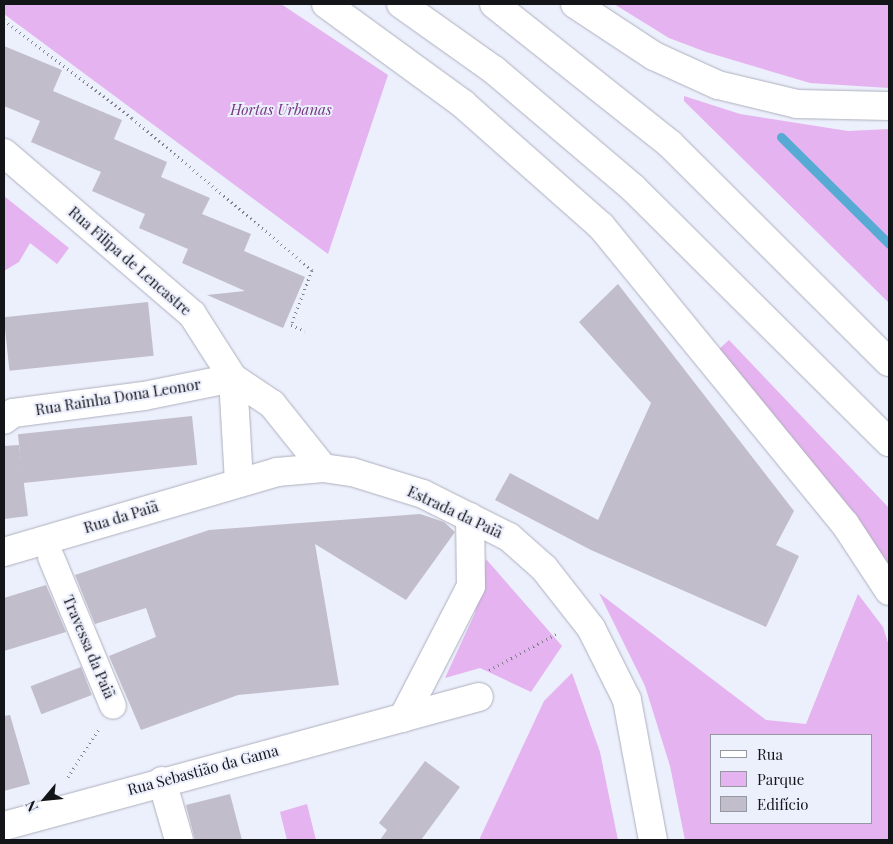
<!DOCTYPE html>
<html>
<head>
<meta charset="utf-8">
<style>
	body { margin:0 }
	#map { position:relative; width:893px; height:844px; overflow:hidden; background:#eceffc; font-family:"Playfair Display",serif }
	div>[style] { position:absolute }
	.green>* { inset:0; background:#e5b3ef }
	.stream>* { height:9px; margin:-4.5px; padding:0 4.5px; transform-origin:4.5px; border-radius:4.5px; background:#56aad3 }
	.building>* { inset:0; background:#c1bdca; transform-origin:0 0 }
	.path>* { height:3px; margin-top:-1.5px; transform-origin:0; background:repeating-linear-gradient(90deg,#7f818a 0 1px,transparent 0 5px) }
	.roads { filter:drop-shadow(0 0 1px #adb0bc) drop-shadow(0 0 1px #adb0bc) }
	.pedestrian>* { height:26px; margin:-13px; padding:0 13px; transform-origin:13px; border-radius:13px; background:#fff }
	.minor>* { height:28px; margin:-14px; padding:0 14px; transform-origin:14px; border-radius:14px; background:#fff }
	.tertiary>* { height:28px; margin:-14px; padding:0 14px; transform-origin:14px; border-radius:14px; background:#fff }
	.trunk>* { height:28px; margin:-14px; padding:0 14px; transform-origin:14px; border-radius:14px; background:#fff }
	span { translate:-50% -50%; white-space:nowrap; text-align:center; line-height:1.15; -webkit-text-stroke:4px #eceffc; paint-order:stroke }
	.park-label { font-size:15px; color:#743780; font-style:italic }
	.street-label { font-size:15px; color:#141519 }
	.frame { position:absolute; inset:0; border:5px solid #141519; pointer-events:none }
	.legend { position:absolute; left:710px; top:734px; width:162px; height:90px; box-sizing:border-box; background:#eceffc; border:1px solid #9698a1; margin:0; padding:6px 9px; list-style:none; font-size:15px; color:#141519 }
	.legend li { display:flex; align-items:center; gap:10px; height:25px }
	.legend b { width:25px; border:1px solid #9698a1 }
	.north { position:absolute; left:20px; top:774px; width:50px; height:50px; -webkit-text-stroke:4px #eceffc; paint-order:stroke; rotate:242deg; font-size:14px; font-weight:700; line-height:20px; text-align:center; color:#141519 }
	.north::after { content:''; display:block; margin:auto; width:18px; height:22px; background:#141519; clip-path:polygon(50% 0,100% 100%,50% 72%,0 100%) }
</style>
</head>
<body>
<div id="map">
	<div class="green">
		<i style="clip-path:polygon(4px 4px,281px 4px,388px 75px,328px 254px,4px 14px)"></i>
		<i style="clip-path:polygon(614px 4px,889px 4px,889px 88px,810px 83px,706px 52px,669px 38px)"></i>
		<i style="clip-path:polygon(684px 96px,740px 114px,848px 131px,889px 129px,889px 303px,684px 101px)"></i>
		<i style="clip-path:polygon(4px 196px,69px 248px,57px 264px,30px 243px,19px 262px,4px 271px)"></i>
		<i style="clip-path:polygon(729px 340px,889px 508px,889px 566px,716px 352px)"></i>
		<i style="clip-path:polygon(486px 559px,562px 646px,531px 692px,480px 668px,445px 678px,475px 613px)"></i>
		<i style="clip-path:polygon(evenodd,599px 593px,766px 720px,806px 724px,858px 594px,883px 627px,889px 646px,889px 840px,685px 840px,670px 766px,645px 686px,599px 593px,872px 735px,872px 823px,712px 823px,712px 735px,872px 735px)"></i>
		<i style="clip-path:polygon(572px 673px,600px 752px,618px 840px,479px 840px,544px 701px)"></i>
		<i style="clip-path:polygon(307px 804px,316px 840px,287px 840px,280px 812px)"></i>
	</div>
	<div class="stream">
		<i style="left:781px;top:137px;width:152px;rotate:44.7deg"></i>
	</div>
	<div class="building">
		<i style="clip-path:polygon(4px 46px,62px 70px,53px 91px,122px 120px,114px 139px,167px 162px,161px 177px,210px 198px,202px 214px,251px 234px,244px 251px,305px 277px,283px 328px,207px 295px,245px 291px,182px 263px,188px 249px,139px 228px,145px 214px,92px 191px,101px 172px,31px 142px,40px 121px,4px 106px)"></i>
		<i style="clip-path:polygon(618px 284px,794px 511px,776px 545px,799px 556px,766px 627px,591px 550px,495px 500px,510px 473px,598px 520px,651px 403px,579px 322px)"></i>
		<i style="left:148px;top:302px;width:54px;height:145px;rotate:84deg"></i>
		<i style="left:192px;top:416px;width:49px;height:175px;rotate:84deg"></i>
		<i style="clip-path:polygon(19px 445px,28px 516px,4px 519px,4px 446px)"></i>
		<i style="clip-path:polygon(420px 514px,444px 522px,455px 532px,406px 600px,315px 544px,339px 685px,238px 695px,141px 730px,109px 656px,156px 637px,146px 608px,95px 624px,75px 575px,209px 530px)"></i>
		<i style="clip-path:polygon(46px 585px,66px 632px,4px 651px,4px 598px)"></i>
		<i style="left:81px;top:667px;width:30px;height:54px;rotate:69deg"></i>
		<i style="clip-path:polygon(10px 715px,30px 784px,4px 791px,4px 716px)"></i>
		<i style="clip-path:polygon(425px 761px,460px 787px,421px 840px,380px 840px,387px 830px,379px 823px)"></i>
		<i style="clip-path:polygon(230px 794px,242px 840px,195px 840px,186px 805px)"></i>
	</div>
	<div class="path">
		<i style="left:4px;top:20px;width:161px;rotate:37.4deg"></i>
		<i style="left:132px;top:118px;width:236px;rotate:40.2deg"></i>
		<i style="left:312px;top:270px;width:59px;rotate:110.9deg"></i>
		<i style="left:291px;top:325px;width:15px;rotate:23deg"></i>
		<i style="left:489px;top:670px;width:78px;rotate:-28.2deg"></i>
		<i style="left:68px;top:777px;width:56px;rotate:-57.4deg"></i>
	</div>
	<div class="roads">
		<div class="pedestrian">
			<i style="left:51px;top:557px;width:161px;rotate:67.4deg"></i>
		</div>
		<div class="minor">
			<i style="left:4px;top:153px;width:248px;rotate:40.6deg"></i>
			<i style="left:192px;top:314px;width:76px;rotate:57.4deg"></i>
			<i style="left:233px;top:378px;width:47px;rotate:33.7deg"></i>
			<i style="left:272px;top:404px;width:82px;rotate:51.4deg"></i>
			<i style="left:233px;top:378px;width:103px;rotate:86.7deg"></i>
			<i style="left:4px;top:420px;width:11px;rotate:-38deg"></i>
			<i style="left:13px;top:413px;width:132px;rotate:-7.4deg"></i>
			<i style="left:144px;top:396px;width:91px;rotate:-11.4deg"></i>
			<i style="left:403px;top:718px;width:148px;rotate:-62.7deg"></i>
			<i style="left:471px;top:586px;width:69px;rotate:-90.8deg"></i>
			<i style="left:162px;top:781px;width:61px;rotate:73.9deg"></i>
			<i style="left:4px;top:826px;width:492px;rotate:-15.2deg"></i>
		</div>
		<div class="tertiary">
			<i style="left:4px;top:552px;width:284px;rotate:-16.3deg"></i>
			<i style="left:277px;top:472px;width:46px;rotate:-5deg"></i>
			<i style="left:323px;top:468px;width:29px;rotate:8deg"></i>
			<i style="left:352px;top:472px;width:74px;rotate:17.2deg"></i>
			<i style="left:423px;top:494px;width:96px;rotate:26.6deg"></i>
			<i style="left:509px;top:537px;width:47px;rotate:41.5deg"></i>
			<i style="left:544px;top:568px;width:76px;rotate:51.9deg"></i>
			<i style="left:591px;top:628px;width:80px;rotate:63.4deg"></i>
			<i style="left:627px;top:700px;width:142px;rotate:79.5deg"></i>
		</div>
		<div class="trunk">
			<i style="left:326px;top:4px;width:170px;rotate:36.1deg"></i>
			<i style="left:463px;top:104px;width:184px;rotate:41.5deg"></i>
			<i style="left:601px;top:226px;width:385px;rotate:50.7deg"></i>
			<i style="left:845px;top:524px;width:80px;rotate:56.7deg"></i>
			<i style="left:401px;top:4px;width:114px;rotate:35.4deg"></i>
			<i style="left:494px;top:70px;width:182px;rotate:40.3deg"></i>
			<i style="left:633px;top:188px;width:361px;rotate:44.8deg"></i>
			<i style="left:494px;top:4px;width:225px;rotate:38.5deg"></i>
			<i style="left:670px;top:144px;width:309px;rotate:44.9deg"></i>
			<i style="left:575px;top:4px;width:95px;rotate:33.4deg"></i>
			<i style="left:654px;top:56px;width:70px;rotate:24.4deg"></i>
			<i style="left:718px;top:85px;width:81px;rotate:13.5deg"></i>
			<i style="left:797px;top:104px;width:92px;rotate:1.2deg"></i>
		</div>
	</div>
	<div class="park-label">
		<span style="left:281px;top:110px">Hortas Urbanas</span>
	</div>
	<div class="street-label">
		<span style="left:130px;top:261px;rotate:41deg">Rua Filipa de Lencastre</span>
		<span style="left:118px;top:397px;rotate:-9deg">Rua Rainha Dona Leonor</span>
		<span style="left:455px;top:512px;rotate:25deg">Estrada da Paiã</span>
		<span style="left:121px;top:517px;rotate:-17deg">Rua da Paiã</span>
		<span style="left:89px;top:647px;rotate:67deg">Travessa da Paiã</span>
		<span style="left:203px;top:770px;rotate:-15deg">Rua Sebastião da Gama</span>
	</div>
	<div class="frame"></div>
	<ul class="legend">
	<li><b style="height:6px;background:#fff"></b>Rua</li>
	<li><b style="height:14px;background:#e5b3ef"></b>Parque</li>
	<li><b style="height:14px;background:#c1bdca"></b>Edifício</li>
	</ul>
	<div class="north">N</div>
</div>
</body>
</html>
